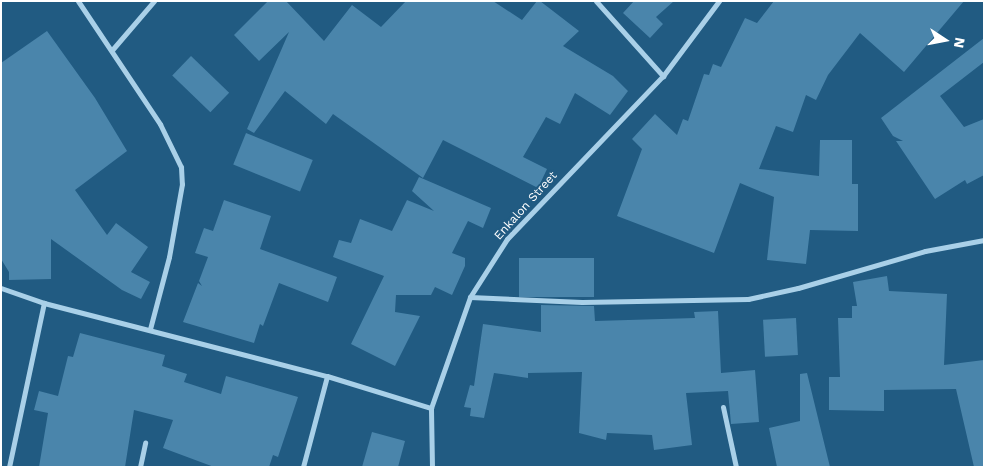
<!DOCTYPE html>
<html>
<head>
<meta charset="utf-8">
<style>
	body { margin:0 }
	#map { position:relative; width:985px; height:468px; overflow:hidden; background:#215b82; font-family:"Work Sans",sans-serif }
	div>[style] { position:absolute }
	.building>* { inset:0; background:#4a85ab; transform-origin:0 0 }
	.minor>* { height:5px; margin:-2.5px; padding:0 2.5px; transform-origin:2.5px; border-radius:2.5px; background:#a9d0e8 }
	span { translate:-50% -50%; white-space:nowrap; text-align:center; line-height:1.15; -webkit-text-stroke:4px #215b82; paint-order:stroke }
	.street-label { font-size:12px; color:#fff }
	.frame { position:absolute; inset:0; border:2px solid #fff; pointer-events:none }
	.north { position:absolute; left:920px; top:15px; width:50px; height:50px; -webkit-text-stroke:4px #215b82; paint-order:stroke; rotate:101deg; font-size:14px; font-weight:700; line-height:20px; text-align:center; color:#fff }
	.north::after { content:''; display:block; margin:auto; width:18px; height:22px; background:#fff; clip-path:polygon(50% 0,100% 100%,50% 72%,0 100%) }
</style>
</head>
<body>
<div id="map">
	<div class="building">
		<i style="clip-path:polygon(268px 1px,286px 1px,324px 41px,352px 5px,381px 27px,406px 1px,493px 1px,522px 20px,537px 1px,540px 1px,579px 31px,563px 46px,613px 76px,628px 91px,610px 115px,575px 93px,560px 124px,546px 117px,523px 157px,547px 169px,538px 188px,443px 140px,423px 178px,333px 114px,326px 124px,285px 91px,254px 133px,247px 129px,289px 32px,259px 61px,234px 35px)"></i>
		<i style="clip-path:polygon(634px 1px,674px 1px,656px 17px,663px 24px,650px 38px,623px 13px)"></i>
		<i style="clip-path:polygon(774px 1px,964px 1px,904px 72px,860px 33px,828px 75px,816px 100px,806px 95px,793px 132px,776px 126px,759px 169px,819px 176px,820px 140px,852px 140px,852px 184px,858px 184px,858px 231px,810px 230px,806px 264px,767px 260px,774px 197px,740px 183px,714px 253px,617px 216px,642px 149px,632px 139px,655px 114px,677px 135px,683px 119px,688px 121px,704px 74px,709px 75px,713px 64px,721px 67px,745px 18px,757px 23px)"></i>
		<i style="clip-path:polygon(47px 31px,95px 98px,127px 151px,75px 190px,107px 235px,116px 223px,148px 247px,131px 272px,150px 282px,141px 299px,122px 290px,51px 239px,51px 279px,9px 280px,9px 272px,1px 259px,1px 63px)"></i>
		<i style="clip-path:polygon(984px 38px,984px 62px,940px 96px,964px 127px,984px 119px,984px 175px,967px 184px,965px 180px,935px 199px,896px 141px,903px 141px,893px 136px,881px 118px)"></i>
		<i style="left:191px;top:56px;width:53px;height:27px;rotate:44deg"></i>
		<i style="left:246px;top:133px;width:72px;height:34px;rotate:22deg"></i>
		<i style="clip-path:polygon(419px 177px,491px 208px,483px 228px,468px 221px,452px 253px,465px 258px,465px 266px,452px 295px,435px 287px,431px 295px,396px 295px,395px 312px,420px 316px,395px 366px,351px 344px,384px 276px,333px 257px,339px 240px,351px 243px,360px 219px,392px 231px,407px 200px,434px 211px,412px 191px)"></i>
		<i style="clip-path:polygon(224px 200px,271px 216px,260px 249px,337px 277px,328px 302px,279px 283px,263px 326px,260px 324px,254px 343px,183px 322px,198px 283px,202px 286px,199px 281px,208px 257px,195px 253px,204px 228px,213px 231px)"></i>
		<i style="left:594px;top:258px;width:39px;height:75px;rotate:90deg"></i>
		<i style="clip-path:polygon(887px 276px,889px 291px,947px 294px,944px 365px,984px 360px,984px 467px,974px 467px,956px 389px,884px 390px,884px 411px,829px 410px,829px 377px,840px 377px,838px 318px,852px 318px,852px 306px,857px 306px,853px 282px)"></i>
		<i style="clip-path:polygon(541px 305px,594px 306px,595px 321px,695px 318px,694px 312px,718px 311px,721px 373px,755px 370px,759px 422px,731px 424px,728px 391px,686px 393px,692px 445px,654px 450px,652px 435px,607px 433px,606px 440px,579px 433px,582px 372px,528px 373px,528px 378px,494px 373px,484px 418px,470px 416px,471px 408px,464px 407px,470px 385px,474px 386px,483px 324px,541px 332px)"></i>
		<i style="left:796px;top:318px;width:37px;height:33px;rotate:87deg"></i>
		<i style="clip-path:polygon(80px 333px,165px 355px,162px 366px,187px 374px,184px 382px,221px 394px,226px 376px,298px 397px,278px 457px,273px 455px,269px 467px,214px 467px,163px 448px,173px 420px,134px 410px,125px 467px,39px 467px,48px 413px,34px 410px,39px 391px,58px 396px,68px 356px,73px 357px)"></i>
		<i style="clip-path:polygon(807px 373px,830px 467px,777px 467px,769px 428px,800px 421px,800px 374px)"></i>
		<i style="clip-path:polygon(372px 432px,405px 441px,398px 467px,362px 467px)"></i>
	</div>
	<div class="minor">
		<i style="left:78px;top:1px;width:148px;rotate:56.3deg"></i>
		<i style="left:160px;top:124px;width:48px;rotate:64deg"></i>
		<i style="left:181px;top:167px;width:17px;rotate:87deg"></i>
		<i style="left:182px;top:184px;width:74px;rotate:100.1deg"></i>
		<i style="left:169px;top:257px;width:74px;rotate:104.8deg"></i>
		<i style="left:596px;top:1px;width:101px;rotate:48.2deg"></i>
		<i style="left:112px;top:50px;width:65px;rotate:-49.4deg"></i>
		<i style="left:1px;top:288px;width:46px;rotate:19.2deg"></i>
		<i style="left:44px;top:303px;width:292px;rotate:14.5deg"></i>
		<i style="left:327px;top:376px;width:109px;rotate:17.1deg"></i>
		<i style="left:470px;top:297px;width:112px;rotate:2.6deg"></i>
		<i style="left:582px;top:302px;width:166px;rotate:-1deg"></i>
		<i style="left:748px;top:299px;width:51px;rotate:-12.4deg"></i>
		<i style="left:798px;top:288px;width:132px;rotate:-16.2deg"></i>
		<i style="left:925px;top:251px;width:60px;rotate:-10.6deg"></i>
		<i style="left:723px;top:407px;width:61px;rotate:77.8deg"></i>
		<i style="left:9px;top:467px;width:168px;rotate:-78deg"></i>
		<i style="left:140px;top:467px;width:25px;rotate:-78deg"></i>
		<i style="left:303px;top:467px;width:94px;rotate:-75.2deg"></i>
		<i style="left:432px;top:467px;width:59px;rotate:-91deg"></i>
		<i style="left:431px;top:408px;width:118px;rotate:-70.6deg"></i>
		<i style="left:470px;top:297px;width:69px;rotate:-57.5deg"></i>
		<i style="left:507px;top:239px;width:226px;rotate:-46.3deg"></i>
		<i style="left:663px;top:76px;width:94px;rotate:-53.3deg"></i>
	</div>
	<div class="street-label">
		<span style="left:526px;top:206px;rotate:-48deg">Enkalon Street</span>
	</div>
	<div class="frame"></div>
	<div class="north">N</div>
</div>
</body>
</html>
